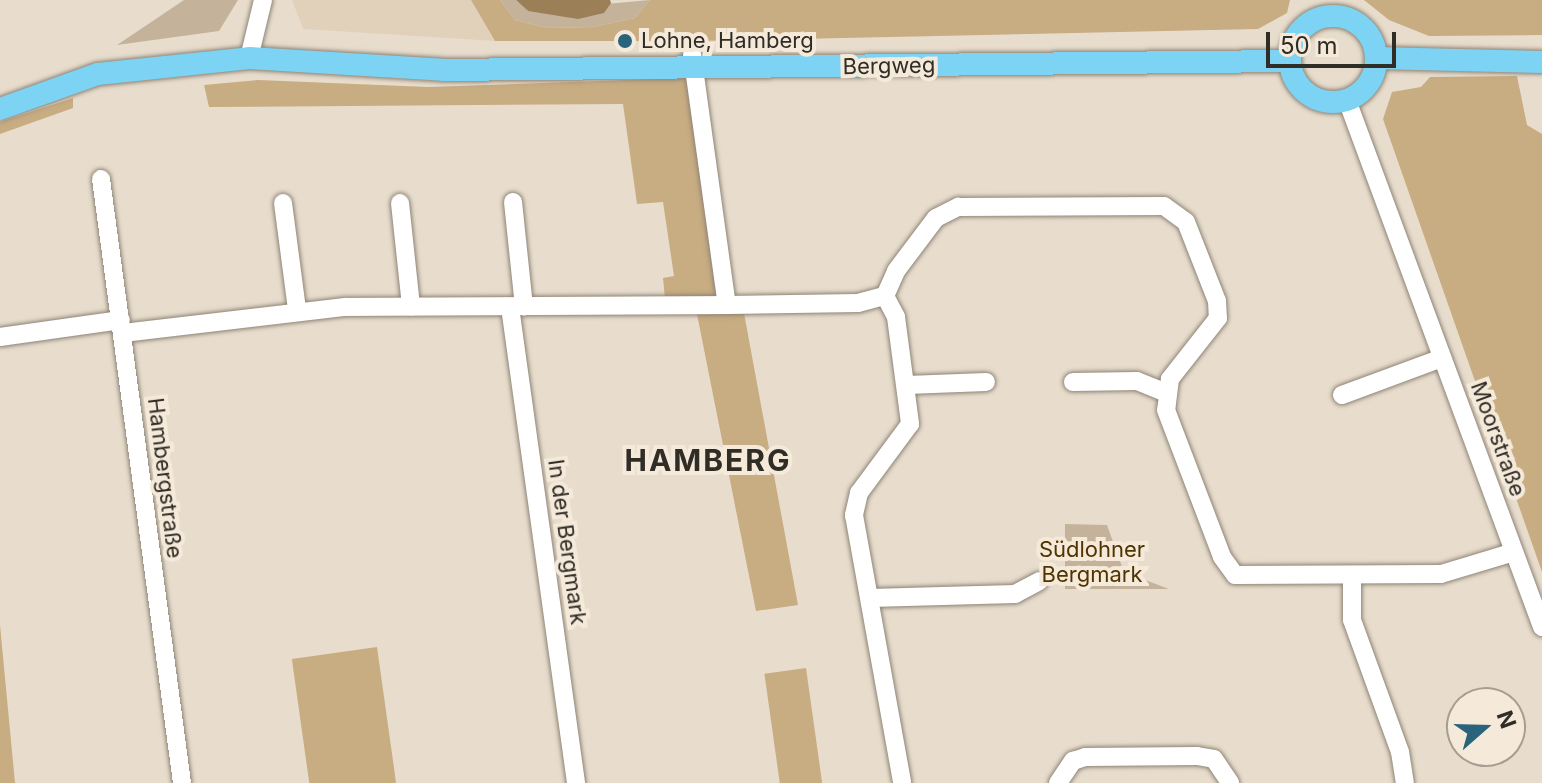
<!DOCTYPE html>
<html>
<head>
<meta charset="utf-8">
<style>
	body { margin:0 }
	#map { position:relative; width:1542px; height:783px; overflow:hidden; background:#e8ddcd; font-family:Inter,sans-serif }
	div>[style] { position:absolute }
	.built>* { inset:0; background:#e1d1bb }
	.green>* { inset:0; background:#c4b39a }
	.forest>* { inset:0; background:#c8ac82; transform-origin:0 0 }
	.water>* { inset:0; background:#9a7f57 }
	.roads { filter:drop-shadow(0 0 2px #8e8476) drop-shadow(0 0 2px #8e8476) }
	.minor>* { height:18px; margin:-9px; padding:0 9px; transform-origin:9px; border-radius:9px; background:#fff }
	.major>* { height:22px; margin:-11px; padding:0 11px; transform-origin:11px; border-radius:11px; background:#7dd3f3 }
	.major>.ring { margin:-11px; padding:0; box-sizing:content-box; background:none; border:22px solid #7dd3f3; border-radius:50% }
	.dots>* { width:22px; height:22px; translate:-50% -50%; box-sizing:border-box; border:4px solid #f5eada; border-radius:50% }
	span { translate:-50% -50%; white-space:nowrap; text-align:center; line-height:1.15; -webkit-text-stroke:8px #f5eada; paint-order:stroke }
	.poi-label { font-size:22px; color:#302c26 }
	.left { translate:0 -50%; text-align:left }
	.street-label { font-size:22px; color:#302c26 }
	.park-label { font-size:22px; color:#503400 }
	.district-label { font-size:30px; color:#302c26; font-weight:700; letter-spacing:2px }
	.north { position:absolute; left:1446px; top:687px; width:80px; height:80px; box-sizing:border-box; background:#f5eada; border:2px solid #a69e92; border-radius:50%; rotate:70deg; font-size:22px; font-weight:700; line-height:32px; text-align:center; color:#302c26 }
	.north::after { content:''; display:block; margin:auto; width:28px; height:36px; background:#2a637c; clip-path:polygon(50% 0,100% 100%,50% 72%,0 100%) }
	.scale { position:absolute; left:1266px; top:32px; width:130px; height:36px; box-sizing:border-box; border:4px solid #302c26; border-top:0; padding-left:10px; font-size:24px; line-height:28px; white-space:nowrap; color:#302c26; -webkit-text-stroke:6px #f5eada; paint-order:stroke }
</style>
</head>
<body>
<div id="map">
	<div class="built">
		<i style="clip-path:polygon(292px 0,471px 0,495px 41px,303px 29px)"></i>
	</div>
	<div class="green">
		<i style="clip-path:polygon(184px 0,238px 0,219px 31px,117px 45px)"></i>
		<i style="clip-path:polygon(500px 0,516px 0,528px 11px,650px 0,635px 18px,593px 27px,547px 28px,515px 20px)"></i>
		<i style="clip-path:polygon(1065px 524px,1107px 525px,1124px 572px,1169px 589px,1065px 589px)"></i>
	</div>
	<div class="forest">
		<i style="clip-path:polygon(471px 0,500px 0,515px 20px,547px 28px,593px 27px,635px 18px,650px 0,1290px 0,1287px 13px,1258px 29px,699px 41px,495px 41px)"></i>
		<i style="clip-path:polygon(1364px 0,1542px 0,1542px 35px,1429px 36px,1389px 20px)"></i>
		<i style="clip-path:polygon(1517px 76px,1527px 125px,1542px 134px,1542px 572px,1383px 119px,1392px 92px,1421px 87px,1430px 77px)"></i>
		<i style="clip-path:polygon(686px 78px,720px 310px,744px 313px,798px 605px,756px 611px,694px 299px,665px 299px,663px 278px,674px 276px,663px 202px,637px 204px,623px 104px,209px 107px,204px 85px,258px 80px,428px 87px)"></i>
		<i style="clip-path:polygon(73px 98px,73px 108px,0 134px,0 122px)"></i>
		<i style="clip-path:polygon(0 625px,15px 783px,0 783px)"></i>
		<i style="left:377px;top:647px;width:137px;height:86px;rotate:82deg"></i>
		<i style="left:806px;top:668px;width:116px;height:42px;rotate:82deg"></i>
	</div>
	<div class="water">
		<i style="clip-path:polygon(516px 0,610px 0,611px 3px,604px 13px,578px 19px,528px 11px)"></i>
	</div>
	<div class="roads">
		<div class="minor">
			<i style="left:692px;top:54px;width:253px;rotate:82.1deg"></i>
			<i style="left:727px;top:305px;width:131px;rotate:-0.9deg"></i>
			<i style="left:858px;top:303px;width:28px;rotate:-15deg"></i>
			<i style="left:885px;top:296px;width:27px;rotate:-66deg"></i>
			<i style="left:896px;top:271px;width:66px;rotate:-53deg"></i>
			<i style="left:936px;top:218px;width:25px;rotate:-27deg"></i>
			<i style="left:958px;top:207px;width:206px;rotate:-0.3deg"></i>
			<i style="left:1164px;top:206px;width:27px;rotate:36deg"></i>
			<i style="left:1186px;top:222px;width:85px;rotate:68.6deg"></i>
			<i style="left:1217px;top:301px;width:17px;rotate:87deg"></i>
			<i style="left:1218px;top:318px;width:78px;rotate:128.2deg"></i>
			<i style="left:1170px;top:379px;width:31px;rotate:97deg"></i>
			<i style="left:1166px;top:410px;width:157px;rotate:69.1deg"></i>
			<i style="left:1222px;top:557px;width:22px;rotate:54deg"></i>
			<i style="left:1235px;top:575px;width:206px;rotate:-0.3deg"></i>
			<i style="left:1441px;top:574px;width:76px;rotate:-16.8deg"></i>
			<i style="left:249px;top:58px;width:60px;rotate:-76.4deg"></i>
			<i style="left:1347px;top:100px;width:562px;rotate:69.69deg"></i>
			<i style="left:101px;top:179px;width:609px;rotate:82.36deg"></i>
			<i style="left:513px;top:202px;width:105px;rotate:84deg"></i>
			<i style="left:283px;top:203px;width:108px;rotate:82.5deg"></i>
			<i style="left:400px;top:203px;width:104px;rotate:83.9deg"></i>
			<i style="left:885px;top:296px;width:24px;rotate:62deg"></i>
			<i style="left:896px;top:317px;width:108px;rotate:82.5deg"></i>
			<i style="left:910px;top:424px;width:86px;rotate:126.5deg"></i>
			<i style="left:859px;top:493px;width:23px;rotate:103deg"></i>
			<i style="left:854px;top:515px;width:272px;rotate:79.8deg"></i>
			<i style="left:510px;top:307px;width:481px;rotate:82.1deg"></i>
			<i style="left:123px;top:333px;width:224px;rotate:-6.7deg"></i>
			<i style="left:345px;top:307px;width:382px;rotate:-0.3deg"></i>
			<i style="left:0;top:337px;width:122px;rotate:-8deg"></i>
			<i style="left:1073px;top:382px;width:64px;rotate:-0.9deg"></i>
			<i style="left:1137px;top:381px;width:29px;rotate:22deg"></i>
			<i style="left:907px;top:385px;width:79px;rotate:-2.2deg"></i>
			<i style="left:1342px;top:395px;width:107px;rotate:-20.3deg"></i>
			<i style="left:1352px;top:576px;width:44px;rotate:90deg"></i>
			<i style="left:1352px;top:620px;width:140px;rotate:70deg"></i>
			<i style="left:1400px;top:752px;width:31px;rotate:81deg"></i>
			<i style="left:870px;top:598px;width:145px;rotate:-1.6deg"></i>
			<i style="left:1015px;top:594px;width:27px;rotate:-28deg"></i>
			<i style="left:1058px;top:783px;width:27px;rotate:-56deg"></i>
			<i style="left:1073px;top:761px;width:13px;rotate:-18deg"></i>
			<i style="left:1085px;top:757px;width:112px;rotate:-0.5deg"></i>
			<i style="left:1197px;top:756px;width:17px;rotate:10deg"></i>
			<i style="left:1214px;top:759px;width:29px;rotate:56deg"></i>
		</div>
		<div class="major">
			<i class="ring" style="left:1290px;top:16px;width:64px;height:64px"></i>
			<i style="left:1376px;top:58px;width:166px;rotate:1.4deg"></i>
			<i style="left:0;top:109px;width:104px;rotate:-19.7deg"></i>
			<i style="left:98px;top:74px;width:152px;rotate:-6deg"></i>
			<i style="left:249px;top:58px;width:194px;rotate:3.5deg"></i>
			<i style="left:443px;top:70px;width:846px;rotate:-0.61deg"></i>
		</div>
	</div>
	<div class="dots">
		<i style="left:625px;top:41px;background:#2a637c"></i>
	</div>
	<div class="poi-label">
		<span class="left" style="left:641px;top:41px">Lohne, Hamberg</span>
	</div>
	<div class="street-label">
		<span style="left:889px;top:66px;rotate:-1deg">Bergweg</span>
		<span style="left:1498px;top:439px;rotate:70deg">Moorstraße</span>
		<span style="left:165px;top:478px;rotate:83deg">Hambergstraße</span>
		<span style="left:567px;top:542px;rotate:82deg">In der Bergmark</span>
	</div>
	<div class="park-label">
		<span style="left:1092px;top:562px">Südlohner<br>Bergmark</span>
	</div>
	<div class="district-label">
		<span style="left:708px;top:460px">HAMBERG</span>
	</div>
	<div class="north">N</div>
	<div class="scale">50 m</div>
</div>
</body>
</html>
